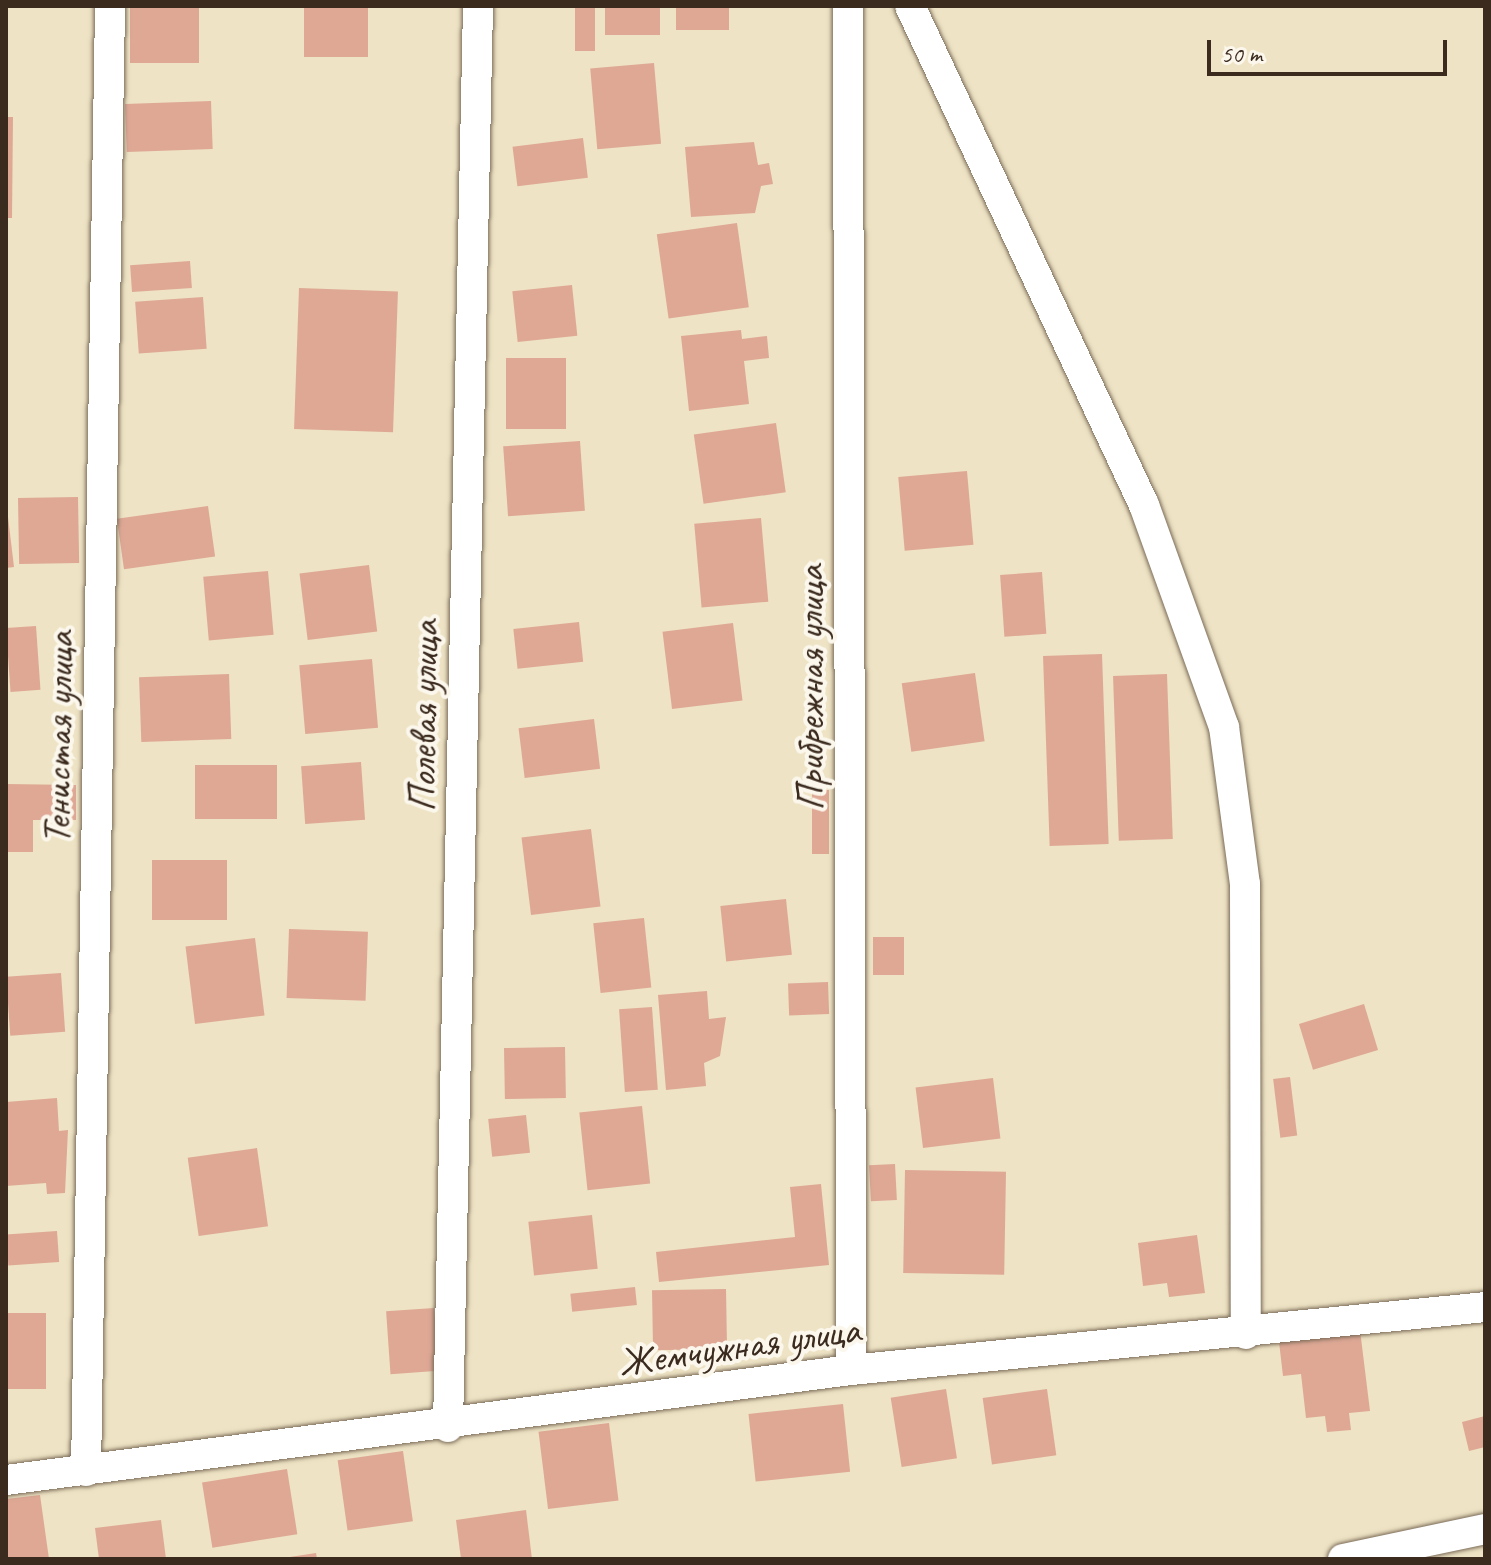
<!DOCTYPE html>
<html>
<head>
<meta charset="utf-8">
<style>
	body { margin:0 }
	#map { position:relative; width:1491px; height:1565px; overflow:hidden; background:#eee3c4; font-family:Caveat,sans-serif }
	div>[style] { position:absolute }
	.building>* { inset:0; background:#dea895; transform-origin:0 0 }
	.roads { filter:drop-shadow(0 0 2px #7a6b58) drop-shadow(0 0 2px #7a6b58) }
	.minor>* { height:30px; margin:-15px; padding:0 15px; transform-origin:15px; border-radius:15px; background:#fff }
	span { translate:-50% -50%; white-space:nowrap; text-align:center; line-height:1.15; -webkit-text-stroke:8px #fbf7ec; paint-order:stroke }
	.street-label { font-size:40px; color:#3b2a1e }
	.frame { position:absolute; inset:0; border:8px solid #3b2a1e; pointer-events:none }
	.scale { position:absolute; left:1207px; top:40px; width:240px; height:36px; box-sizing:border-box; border:4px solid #3b2a1e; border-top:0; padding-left:10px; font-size:24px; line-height:28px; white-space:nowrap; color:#3b2a1e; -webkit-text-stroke:6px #fbf7ec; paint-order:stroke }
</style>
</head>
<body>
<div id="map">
	<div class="building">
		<i style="left:130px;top:6px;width:69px;height:57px"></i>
		<i style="left:304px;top:6px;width:64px;height:51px"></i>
		<i style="left:575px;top:6px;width:20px;height:45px"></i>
		<i style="left:605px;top:6px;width:55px;height:29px"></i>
		<i style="left:676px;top:6px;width:53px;height:24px"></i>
		<i style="left:654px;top:63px;width:81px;height:64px;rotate:85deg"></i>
		<i style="left:211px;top:101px;width:48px;height:86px;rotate:88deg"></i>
		<i style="clip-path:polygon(6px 117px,13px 117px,12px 218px,6px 218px)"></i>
		<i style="left:583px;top:138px;width:40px;height:71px;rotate:83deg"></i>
		<i style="clip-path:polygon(754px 142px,758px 165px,769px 163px,773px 184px,761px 186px,755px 213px,691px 217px,685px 147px)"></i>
		<i style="left:737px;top:223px;width:85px;height:81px;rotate:82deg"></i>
		<i style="left:190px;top:261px;width:27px;height:60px;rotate:86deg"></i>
		<i style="left:572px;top:285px;width:51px;height:60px;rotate:84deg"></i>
		<i style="left:299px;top:288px;width:99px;height:141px;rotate:2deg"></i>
		<i style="left:203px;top:297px;width:52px;height:68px;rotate:86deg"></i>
		<i style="clip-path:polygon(741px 330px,742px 339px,767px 336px,769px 358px,744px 361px,749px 404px,689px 411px,681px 336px)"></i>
		<i style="left:566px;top:358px;width:71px;height:60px;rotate:90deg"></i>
		<i style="left:776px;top:423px;width:70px;height:83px;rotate:82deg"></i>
		<i style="left:580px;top:441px;width:70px;height:77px;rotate:86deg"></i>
		<i style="left:967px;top:471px;width:74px;height:69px;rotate:85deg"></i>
		<i style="left:78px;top:497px;width:66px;height:60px;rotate:89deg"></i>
		<i style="left:208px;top:506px;width:51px;height:92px;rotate:82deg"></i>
		<i style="clip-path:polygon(8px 517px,14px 567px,6px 568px,6px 518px)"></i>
		<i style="left:761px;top:518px;width:84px;height:67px;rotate:85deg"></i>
		<i style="left:369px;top:565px;width:67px;height:70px;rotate:83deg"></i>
		<i style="left:268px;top:571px;width:64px;height:65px;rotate:85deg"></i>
		<i style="left:1042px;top:572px;width:62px;height:42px;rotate:86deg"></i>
		<i style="left:579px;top:622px;width:40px;height:66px;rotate:84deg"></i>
		<i style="left:733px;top:623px;width:78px;height:71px;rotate:83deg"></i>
		<i style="left:36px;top:626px;width:64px;height:30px;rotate:86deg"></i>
		<i style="left:1102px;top:654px;width:190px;height:59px;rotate:88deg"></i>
		<i style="left:372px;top:659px;width:69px;height:73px;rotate:85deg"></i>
		<i style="left:975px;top:673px;width:69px;height:74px;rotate:82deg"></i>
		<i style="left:229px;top:674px;width:65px;height:90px;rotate:88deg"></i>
		<i style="left:1167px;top:674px;width:165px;height:54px;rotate:88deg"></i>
		<i style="left:594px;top:719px;width:50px;height:76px;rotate:83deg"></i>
		<i style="left:361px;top:762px;width:58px;height:60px;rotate:86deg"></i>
		<i style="left:195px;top:765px;width:82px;height:54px"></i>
		<i style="clip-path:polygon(6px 784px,76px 785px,76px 820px,33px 820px,33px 852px,6px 852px)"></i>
		<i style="left:812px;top:790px;width:17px;height:64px"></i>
		<i style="left:591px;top:829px;width:78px;height:70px;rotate:83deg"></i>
		<i style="left:227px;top:860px;width:60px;height:75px;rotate:90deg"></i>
		<i style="left:786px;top:899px;width:56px;height:66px;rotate:84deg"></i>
		<i style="left:644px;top:918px;width:70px;height:51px;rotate:84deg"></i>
		<i style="left:289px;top:929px;width:79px;height:69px;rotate:2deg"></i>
		<i style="left:904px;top:937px;width:38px;height:31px;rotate:90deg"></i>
		<i style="left:255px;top:938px;width:78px;height:70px;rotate:83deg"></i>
		<i style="left:61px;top:973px;width:59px;height:55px;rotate:86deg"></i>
		<i style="left:828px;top:982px;width:32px;height:40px;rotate:88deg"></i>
		<i style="clip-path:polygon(707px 991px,709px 1019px,726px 1017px,720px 1056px,704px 1063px,706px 1086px,666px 1090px,658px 995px)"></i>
		<i style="left:1364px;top:1004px;width:48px;height:68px;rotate:73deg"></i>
		<i style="left:652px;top:1007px;width:83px;height:33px;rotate:86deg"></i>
		<i style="left:565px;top:1047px;width:51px;height:61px;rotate:89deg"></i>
		<i style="left:1290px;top:1077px;width:59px;height:17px;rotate:83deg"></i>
		<i style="left:993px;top:1078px;width:61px;height:78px;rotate:83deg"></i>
		<i style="clip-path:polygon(57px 1098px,59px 1131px,68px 1130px,65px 1193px,47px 1194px,46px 1183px,6px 1186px,6px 1102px)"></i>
		<i style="left:642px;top:1106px;width:78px;height:63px;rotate:84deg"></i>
		<i style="left:526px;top:1115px;width:38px;height:38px;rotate:84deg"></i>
		<i style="left:257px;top:1148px;width:79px;height:70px;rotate:82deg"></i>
		<i style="left:895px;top:1164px;width:36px;height:26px;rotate:87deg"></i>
		<i style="left:905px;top:1170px;width:101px;height:103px;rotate:1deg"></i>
		<i style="clip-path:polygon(821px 1184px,829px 1265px,659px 1282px,656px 1252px,795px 1237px,790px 1187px)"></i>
		<i style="left:592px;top:1215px;width:54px;height:64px;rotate:84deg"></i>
		<i style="left:57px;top:1231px;width:31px;height:51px;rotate:86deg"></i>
		<i style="clip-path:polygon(1197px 1235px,1205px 1293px,1169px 1297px,1167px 1283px,1143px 1286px,1138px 1243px)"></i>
		<i style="left:635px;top:1287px;width:18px;height:65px;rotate:84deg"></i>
		<i style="left:726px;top:1289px;width:60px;height:74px;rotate:89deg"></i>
		<i style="left:434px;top:1308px;width:63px;height:48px;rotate:86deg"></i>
		<i style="left:6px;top:1313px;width:40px;height:76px"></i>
		<i style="clip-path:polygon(1277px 1325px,1360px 1330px,1370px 1411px,1349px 1413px,1351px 1430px,1327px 1432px,1325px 1416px,1306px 1418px,1301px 1374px,1283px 1376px)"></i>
		<i style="left:946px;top:1389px;width:70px;height:56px;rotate:81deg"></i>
		<i style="left:1047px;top:1389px;width:67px;height:65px;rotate:82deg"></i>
		<i style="left:843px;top:1404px;width:68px;height:95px;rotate:84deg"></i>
		<i style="clip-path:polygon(1485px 1416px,1485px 1447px,1469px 1451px,1462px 1422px)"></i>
		<i style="left:609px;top:1423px;width:78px;height:71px;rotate:83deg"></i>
		<i style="left:403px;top:1451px;width:71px;height:66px;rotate:82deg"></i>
		<i style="left:287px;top:1469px;width:66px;height:86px;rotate:81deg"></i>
		<i style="clip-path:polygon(40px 1495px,49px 1559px,6px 1559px,6px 1499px)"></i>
		<i style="clip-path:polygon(526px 1510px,532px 1559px,461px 1559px,456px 1520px)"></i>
		<i style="clip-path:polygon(161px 1520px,166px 1559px,99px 1559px,95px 1528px)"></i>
		<i style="clip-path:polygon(316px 1553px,317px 1559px,291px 1559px,290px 1557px)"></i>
	</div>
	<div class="roads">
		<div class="minor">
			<i style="left:848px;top:6px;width:1364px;rotate:89.87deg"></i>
			<i style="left:910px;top:6px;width:551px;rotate:64.88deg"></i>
			<i style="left:1144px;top:505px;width:236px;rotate:70.2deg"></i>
			<i style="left:1224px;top:727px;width:158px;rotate:82.4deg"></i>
			<i style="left:1245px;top:884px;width:450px;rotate:89.9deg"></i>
			<i style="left:448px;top:1427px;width:1421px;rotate:-88.79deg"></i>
			<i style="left:86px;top:1471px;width:1465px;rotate:-89.06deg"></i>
			<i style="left:6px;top:1480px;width:852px;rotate:-7.42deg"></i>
			<i style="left:851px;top:1370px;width:637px;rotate:-5.67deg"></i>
			<i style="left:1343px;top:1559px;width:145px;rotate:-11.9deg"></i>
		</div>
	</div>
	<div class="street-label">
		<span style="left:810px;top:688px;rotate:-90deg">Прибрежная улица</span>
		<span style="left:423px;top:716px;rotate:-89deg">Полевая улица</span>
		<span style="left:58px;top:738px;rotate:-89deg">Тенистая улица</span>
		<span style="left:739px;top:1346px;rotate:-8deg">Жемчужная улица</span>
	</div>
	<div class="frame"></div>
	<div class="scale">50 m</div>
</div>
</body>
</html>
